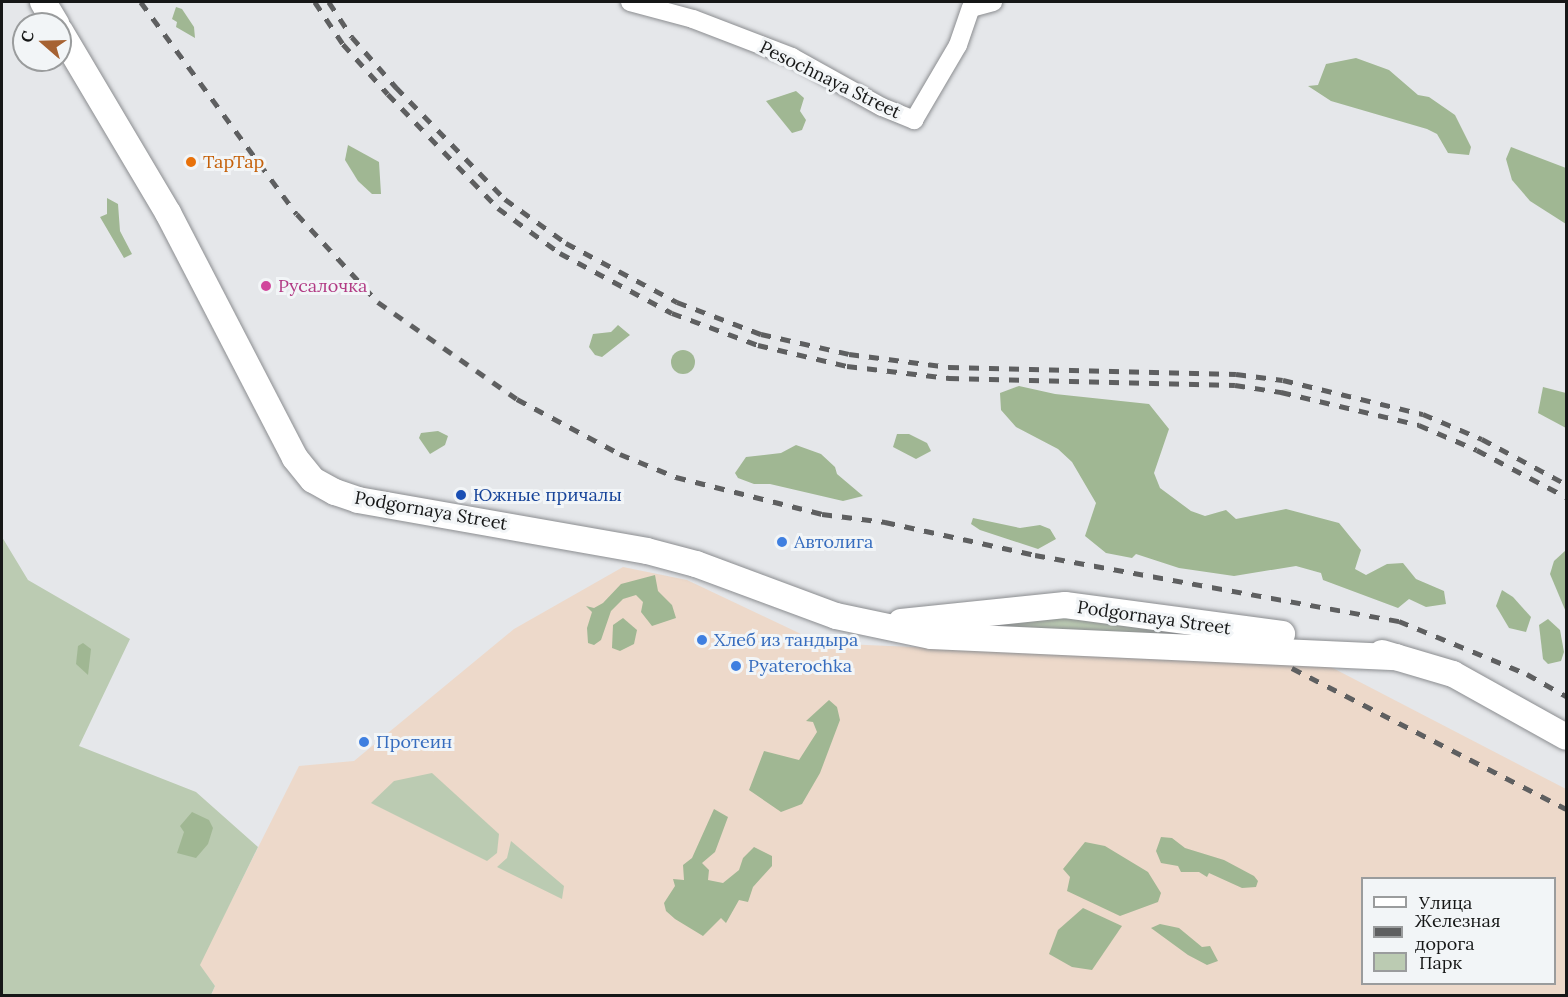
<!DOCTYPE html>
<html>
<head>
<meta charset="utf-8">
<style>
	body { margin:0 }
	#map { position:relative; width:1568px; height:997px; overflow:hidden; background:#e5e7ea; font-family:Lora,serif }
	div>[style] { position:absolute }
	.commercial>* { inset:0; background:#edd9ca }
	.green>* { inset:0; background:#bbcbb2 }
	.forest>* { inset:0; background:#a0b793 }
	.round { border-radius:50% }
	.roads { filter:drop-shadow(0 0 2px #8b8d90) drop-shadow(0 0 2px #8b8d90) }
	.minor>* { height:18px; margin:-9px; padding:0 9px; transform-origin:9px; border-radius:9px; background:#fff }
	.secondary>* { height:26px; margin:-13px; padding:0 13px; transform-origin:13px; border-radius:13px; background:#fff }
	.rail>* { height:4.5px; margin-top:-2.25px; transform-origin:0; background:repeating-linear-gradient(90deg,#5e5f60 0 10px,transparent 0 20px) }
	.dots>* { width:16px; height:16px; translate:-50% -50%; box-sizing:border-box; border:3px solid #f2f5f7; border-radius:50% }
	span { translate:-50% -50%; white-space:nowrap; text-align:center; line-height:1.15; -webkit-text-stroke:6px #f2f5f7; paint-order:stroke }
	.street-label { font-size:18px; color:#161717 }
	.food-label { font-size:18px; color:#c56008 }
	.left { translate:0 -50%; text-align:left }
	.hotel-label { font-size:18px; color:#b23c85 }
	.transit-label { font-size:18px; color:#164399 }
	.shop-label { font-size:18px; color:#366cbe }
	.frame { position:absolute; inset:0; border:3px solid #161717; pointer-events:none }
	.legend { position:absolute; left:1361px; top:877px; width:195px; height:108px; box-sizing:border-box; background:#f2f5f7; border:2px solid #9a9c9d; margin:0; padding:8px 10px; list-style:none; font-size:18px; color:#161717 }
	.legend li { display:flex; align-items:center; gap:12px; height:30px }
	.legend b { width:30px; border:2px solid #9a9c9d }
	.north { position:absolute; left:12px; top:12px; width:60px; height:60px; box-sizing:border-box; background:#f2f5f7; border:2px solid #9a9c9d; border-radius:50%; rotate:290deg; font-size:16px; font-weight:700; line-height:24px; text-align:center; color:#161717 }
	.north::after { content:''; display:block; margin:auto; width:21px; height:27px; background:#a66232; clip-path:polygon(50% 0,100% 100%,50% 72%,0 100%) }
</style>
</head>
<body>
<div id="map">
	<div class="commercial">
		<i style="clip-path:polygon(evenodd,623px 567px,687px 580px,820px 643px,1327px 665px,1566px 789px,1566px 995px,211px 996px,215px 986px,199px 965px,299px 766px,354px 761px,514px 629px,623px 567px,1362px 878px,1554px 878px,1554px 984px,1362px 984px,1362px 878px)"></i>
	</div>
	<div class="green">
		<i style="clip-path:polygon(2px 537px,28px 580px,130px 639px,79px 746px,196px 792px,258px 847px,200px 965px,215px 986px,211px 995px,2px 995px)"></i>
		<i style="clip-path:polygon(1078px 615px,1202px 637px,927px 627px)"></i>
		<i style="clip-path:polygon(432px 773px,499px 834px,497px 853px,487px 861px,371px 803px,394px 781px)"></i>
		<i style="clip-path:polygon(511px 841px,564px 886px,562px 899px,497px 867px,507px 858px)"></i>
	</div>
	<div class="forest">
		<i style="clip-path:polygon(176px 7px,182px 9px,194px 27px,195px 38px,176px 27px,177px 22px,172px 19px)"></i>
		<i style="clip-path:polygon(1356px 58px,1389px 70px,1418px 95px,1429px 97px,1455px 115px,1471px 147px,1469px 155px,1448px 153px,1437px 134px,1427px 129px,1331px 101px,1308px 86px,1318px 85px,1326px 64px)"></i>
		<i style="clip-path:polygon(796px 91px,804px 98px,800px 111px,806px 120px,802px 130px,792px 133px,766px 101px)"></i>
		<i style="clip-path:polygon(348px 145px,379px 162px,381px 194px,372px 194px,358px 181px,345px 160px)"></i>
		<i style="clip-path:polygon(1511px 147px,1566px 168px,1566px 224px,1530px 201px,1512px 180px,1506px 159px)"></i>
		<i style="clip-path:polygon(107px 198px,118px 204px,120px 231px,132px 254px,124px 258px,100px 217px,107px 214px)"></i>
		<i style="clip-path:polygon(618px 325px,630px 335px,602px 357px,595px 355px,589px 347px,593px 334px,611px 332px)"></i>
		<i class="round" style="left:671px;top:350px;width:24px;height:24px"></i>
		<i style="clip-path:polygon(1019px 386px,1055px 394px,1149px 404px,1169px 429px,1154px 473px,1160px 488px,1191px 511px,1205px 516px,1226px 510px,1236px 519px,1286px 509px,1339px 523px,1361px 550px,1355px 569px,1366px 575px,1387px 564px,1403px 563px,1416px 579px,1444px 591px,1446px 604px,1426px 607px,1409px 599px,1398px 608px,1323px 580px,1321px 573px,1296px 566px,1234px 576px,1179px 568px,1136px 554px,1132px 558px,1106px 553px,1085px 536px,1096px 503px,1072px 462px,1058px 449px,1016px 427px,1001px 410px,1000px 393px)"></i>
		<i style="clip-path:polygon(1543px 387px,1566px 393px,1566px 428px,1538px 413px)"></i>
		<i style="clip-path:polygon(438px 431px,448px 436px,445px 445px,430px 454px,419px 438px,421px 433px)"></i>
		<i style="clip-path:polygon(897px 434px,909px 434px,927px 443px,931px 451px,916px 459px,893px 447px)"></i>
		<i style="clip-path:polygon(796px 445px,821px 454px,835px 467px,837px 474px,863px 496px,843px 501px,770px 484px,754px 484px,738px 478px,735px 473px,746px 457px,781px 453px)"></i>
		<i style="clip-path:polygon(973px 518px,1020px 528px,1040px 525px,1050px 529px,1056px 539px,1038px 549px,980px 530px,971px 524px)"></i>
		<i style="clip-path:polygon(1566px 550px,1566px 612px,1550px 574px,1554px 561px)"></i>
		<i style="clip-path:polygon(655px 575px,658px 591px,672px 605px,676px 618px,652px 626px,641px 612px,643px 602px,636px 595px,623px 599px,611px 611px,601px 640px,594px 645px,588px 643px,587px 628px,592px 612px,586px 606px,594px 608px,603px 603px,621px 584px)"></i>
		<i style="clip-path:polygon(1502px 590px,1513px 597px,1531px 617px,1526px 632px,1509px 628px,1496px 606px)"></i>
		<i style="clip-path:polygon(623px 618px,637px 630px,634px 644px,620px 651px,612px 648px,613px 625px)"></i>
		<i style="clip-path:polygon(1548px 619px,1560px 630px,1564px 652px,1561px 661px,1548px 664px,1543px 659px,1539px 625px)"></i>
		<i style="clip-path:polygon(83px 643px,91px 649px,88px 675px,76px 664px,78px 646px)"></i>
		<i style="clip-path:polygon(829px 700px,837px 707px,840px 720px,820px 773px,802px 804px,781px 812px,749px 790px,764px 751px,799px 760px,817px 732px,813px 722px,806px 721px)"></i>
		<i style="clip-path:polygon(714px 809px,728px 817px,715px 852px,702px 863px,709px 870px,708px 880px,723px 883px,739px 870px,743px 858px,754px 847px,772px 856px,772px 866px,753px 887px,748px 902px,739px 900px,726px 923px,721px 918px,703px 936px,675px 919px,666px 911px,664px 903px,675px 886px,673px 879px,684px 880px,683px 865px,692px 858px)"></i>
		<i style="clip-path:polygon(192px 812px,209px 820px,213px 828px,208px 844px,196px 858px,177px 853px,184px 832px,180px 826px)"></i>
		<i style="clip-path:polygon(1161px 837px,1172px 838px,1185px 848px,1224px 860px,1254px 876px,1258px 881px,1256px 887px,1242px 888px,1209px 873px,1207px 877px,1199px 872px,1181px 872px,1178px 866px,1161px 863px,1156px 851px)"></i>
		<i style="clip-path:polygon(1085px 842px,1105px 846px,1148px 872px,1161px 893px,1158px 902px,1120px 916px,1067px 891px,1070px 877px,1063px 869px)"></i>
		<i style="clip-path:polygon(1083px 908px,1122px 926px,1092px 970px,1072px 967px,1049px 954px,1058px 930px)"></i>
		<i style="clip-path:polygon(1160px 924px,1179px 928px,1202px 947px,1210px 946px,1218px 961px,1207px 965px,1188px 955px,1151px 928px)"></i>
	</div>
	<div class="roads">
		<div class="minor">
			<i style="left:630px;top:2px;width:65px;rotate:15.1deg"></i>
			<i style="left:693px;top:19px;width:106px;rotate:21deg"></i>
			<i style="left:792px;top:57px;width:103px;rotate:29.1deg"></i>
			<i style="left:882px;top:107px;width:35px;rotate:22deg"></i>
			<i style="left:914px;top:120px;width:87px;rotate:-59.6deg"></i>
			<i style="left:958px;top:45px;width:39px;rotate:-71deg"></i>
			<i style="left:971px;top:8px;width:23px;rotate:-15deg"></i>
		</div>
		<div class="secondary">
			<i style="left:43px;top:2px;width:26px;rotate:59deg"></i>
			<i style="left:60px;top:31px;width:212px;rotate:59.3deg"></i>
			<i style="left:168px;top:213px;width:276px;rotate:62.6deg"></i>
			<i style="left:295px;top:458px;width:28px;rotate:51deg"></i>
			<i style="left:313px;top:480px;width:25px;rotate:29deg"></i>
			<i style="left:335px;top:492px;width:24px;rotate:19deg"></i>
			<i style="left:358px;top:500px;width:293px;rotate:10deg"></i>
			<i style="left:647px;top:551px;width:51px;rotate:14.9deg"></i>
			<i style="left:696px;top:564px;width:149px;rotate:20.4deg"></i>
			<i style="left:836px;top:616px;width:97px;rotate:11.9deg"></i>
			<i style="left:931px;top:636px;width:466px;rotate:2.6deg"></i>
			<i style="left:901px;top:622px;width:165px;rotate:-5.9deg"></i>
			<i style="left:1065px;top:605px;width:219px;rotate:7.6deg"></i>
			<i style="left:1382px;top:653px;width:74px;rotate:16.5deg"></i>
			<i style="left:1453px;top:674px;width:129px;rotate:29.1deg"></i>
		</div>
	</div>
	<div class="rail">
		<i style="left:141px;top:2px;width:263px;rotate:53.7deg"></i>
		<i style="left:297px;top:214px;width:120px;rotate:47.4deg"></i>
		<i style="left:378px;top:302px;width:169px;rotate:34.9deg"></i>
		<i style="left:517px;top:399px;width:117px;rotate:28.1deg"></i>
		<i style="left:620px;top:454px;width:61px;rotate:22.3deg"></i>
		<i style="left:676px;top:477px;width:151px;rotate:14.2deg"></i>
		<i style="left:822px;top:514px;width:64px;rotate:7.2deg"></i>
		<i style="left:885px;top:522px;width:154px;rotate:12.4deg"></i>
		<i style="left:1035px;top:555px;width:370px;rotate:10.3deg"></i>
		<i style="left:1399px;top:621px;width:139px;rotate:22.5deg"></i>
		<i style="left:1527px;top:674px;width:45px;rotate:29.4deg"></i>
		<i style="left:315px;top:2px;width:50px;rotate:56.3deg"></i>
		<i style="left:343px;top:44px;width:67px;rotate:48deg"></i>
		<i style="left:388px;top:94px;width:158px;rotate:46deg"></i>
		<i style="left:498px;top:208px;width:77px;rotate:36deg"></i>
		<i style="left:560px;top:253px;width:127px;rotate:28.2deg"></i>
		<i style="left:672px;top:313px;width:92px;rotate:20.4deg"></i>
		<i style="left:758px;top:345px;width:91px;rotate:13.3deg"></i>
		<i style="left:847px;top:366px;width:103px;rotate:6.7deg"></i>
		<i style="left:949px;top:378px;width:286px;rotate:1.4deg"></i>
		<i style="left:1235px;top:385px;width:47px;rotate:8.7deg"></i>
		<i style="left:1281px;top:392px;width:142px;rotate:13.4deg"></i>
		<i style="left:1419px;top:425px;width:63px;rotate:23.3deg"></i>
		<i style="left:1477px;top:450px;width:101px;rotate:27.8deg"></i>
		<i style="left:329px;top:2px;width:42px;rotate:56.7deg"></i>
		<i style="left:352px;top:37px;width:67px;rotate:48.7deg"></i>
		<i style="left:396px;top:87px;width:156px;rotate:45.8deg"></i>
		<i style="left:505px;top:199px;width:75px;rotate:35.8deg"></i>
		<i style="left:566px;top:243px;width:126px;rotate:28deg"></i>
		<i style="left:677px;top:302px;width:90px;rotate:20.9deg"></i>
		<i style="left:761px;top:334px;width:90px;rotate:12.8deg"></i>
		<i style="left:849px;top:354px;width:101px;rotate:7.4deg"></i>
		<i style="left:949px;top:367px;width:287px;rotate:1.4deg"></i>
		<i style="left:1236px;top:374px;width:47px;rotate:7.3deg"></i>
		<i style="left:1283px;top:380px;width:144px;rotate:13.7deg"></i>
		<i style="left:1423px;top:414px;width:64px;rotate:23deg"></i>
		<i style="left:1482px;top:439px;width:95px;rotate:28.2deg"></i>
		<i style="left:1292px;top:668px;width:308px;rotate:27.2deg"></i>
	</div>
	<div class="dots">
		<i style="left:191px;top:162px;background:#e8710a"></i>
		<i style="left:266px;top:286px;background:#d1479c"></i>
		<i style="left:461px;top:495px;background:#1a4fb4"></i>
		<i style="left:782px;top:542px;background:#3f7fe0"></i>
		<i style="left:702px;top:640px;background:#3f7fe0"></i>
		<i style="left:736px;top:666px;background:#3f7fe0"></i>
		<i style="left:364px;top:742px;background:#3f7fe0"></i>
	</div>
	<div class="street-label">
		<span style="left:830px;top:80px;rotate:26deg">Pesochnaya Street</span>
		<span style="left:431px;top:511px;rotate:10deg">Podgornaya Street</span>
		<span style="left:1154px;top:618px;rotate:8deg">Podgornaya Street</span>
	</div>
	<div class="food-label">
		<span class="left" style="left:203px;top:162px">ТарТар</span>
	</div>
	<div class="hotel-label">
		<span class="left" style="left:278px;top:286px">Русалочка</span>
	</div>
	<div class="transit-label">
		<span class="left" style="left:473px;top:495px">Южные причалы</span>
	</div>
	<div class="shop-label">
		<span class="left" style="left:794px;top:542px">Автолига</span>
		<span class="left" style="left:714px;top:640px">Хлеб из тандыра</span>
		<span class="left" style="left:748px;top:666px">Pyaterochka</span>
		<span class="left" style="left:376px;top:742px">Протеин</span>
	</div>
	<div class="frame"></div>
	<ul class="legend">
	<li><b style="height:8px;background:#fff"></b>Улица</li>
	<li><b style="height:8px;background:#5e5f60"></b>Железная дорога</li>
	<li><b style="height:16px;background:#bbcbb2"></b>Парк</li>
	</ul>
	<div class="north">С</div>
</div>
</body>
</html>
